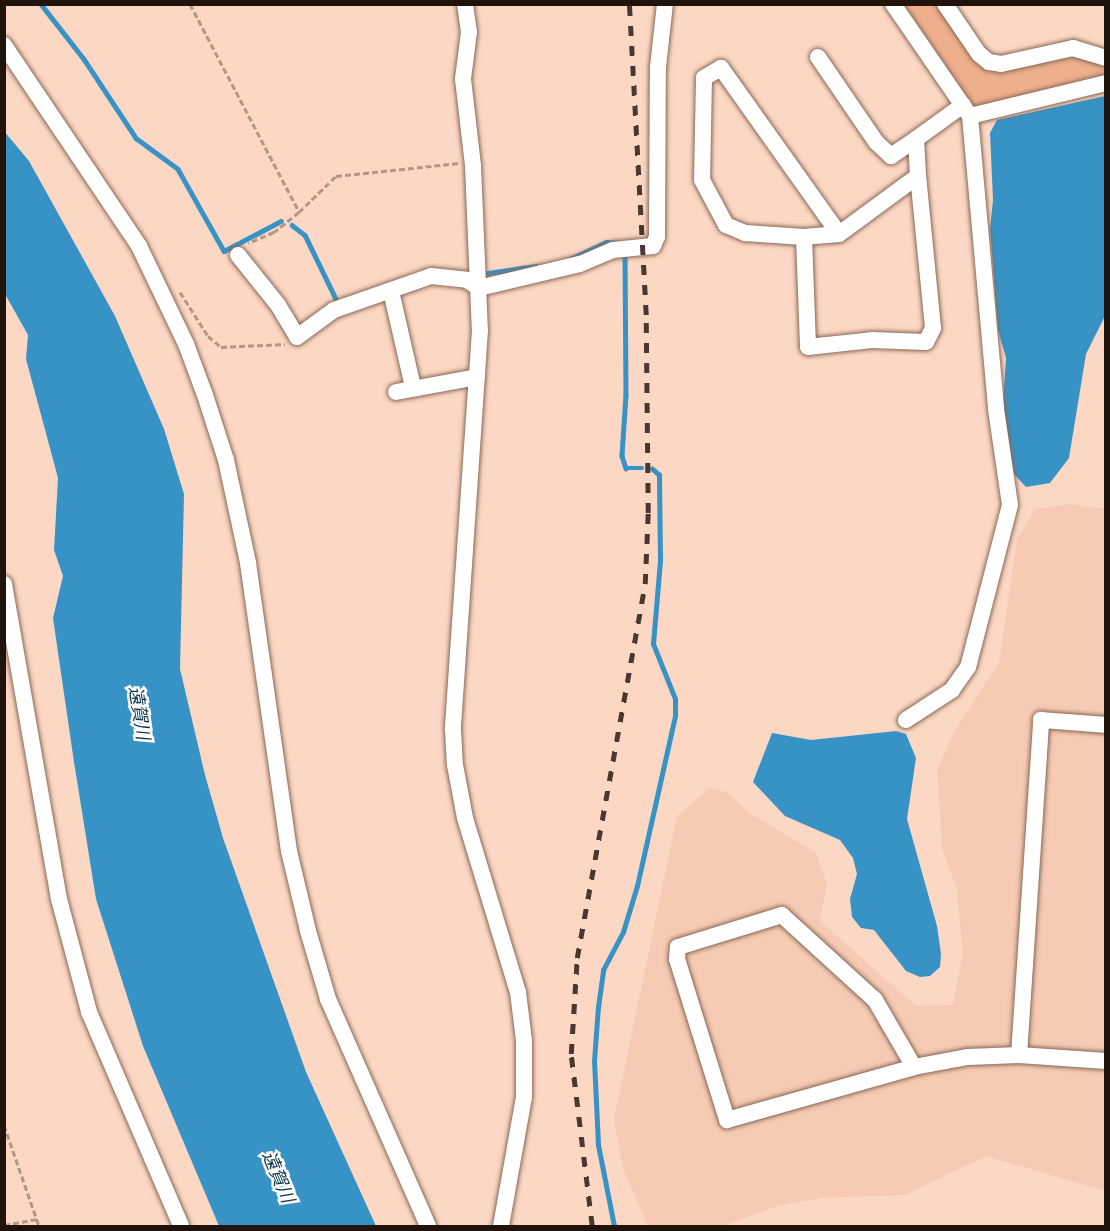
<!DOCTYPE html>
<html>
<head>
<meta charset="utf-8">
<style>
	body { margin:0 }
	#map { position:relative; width:1110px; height:1231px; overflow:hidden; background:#fcd7c3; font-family:"Fira Sans Condensed","Noto Sans JP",sans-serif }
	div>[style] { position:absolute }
	.built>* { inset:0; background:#f6cab3 }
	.green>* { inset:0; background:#edaf8d }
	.water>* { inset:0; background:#3793c5 }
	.stream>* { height:4.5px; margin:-2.25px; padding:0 2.25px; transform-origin:2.25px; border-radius:2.25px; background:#3793c5 }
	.path>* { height:3px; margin-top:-1.5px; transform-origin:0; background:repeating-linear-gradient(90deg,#b39686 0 6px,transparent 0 9px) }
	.roads { filter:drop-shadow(0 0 2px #886856) drop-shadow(0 0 2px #886856) }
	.street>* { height:16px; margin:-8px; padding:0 8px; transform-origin:8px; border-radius:8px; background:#fff }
	.rail>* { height:4.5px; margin-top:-2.25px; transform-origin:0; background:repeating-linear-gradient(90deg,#4a382f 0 10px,transparent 0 20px) }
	span { translate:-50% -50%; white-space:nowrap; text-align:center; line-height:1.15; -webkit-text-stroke:5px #fff; paint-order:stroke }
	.water-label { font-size:18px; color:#0c3449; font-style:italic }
	.frame { position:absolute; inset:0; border:6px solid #20130c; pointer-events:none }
</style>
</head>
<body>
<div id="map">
	<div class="built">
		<i style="clip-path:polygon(1069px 504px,1105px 509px,1105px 1191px,986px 1156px,905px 1195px,822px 1198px,780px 1205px,723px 1226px,648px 1226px,623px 1169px,614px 1119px,677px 816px,710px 788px,726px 792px,748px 812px,816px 853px,827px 884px,820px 921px,916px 1006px,953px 1005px,963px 953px,957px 890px,942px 848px,937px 770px,955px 730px,999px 663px,1017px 539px,1036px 509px)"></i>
	</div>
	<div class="green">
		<i style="clip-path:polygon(900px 5px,939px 5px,980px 64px,1071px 53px,1105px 65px,1105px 77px,980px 108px,968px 103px)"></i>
	</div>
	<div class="water">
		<i style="clip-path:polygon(1105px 96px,1105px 316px,1086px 354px,1069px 458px,1050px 483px,1026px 487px,1014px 474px,1003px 403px,1006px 358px,998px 330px,990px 229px,993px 200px,990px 133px,997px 120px)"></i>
		<i style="clip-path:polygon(4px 131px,29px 161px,115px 316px,164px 429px,184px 494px,180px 669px,205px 775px,223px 838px,306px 1072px,376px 1226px,219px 1226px,143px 1046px,96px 899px,74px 762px,53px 618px,63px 576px,54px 550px,58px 478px,26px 359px,28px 335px,5px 294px)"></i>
		<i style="clip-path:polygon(896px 731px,906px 734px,916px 758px,907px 819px,937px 926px,941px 954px,940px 967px,930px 976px,920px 977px,906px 971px,874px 930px,861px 928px,852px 917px,850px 899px,857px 874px,853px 858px,840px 840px,785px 816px,753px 782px,772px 733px,811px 740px)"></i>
	</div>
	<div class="stream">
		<i style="left:41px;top:4px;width:70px;rotate:52deg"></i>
		<i style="left:84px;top:59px;width:95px;rotate:56.6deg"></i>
		<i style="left:136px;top:138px;width:52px;rotate:36.4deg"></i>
		<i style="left:178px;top:169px;width:94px;rotate:60.7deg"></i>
		<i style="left:224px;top:251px;width:64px;rotate:-27.8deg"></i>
		<i style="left:292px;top:225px;width:16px;rotate:38deg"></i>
		<i style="left:305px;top:235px;width:73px;rotate:64.1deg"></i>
		<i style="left:625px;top:254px;width:141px;rotate:89.6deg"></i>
		<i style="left:626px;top:395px;width:61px;rotate:93.8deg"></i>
		<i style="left:622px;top:456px;width:13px;rotate:72deg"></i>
		<i style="left:626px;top:468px;width:16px"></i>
		<i style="left:570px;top:259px;width:40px;rotate:-25deg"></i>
		<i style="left:606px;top:242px;width:17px;rotate:3deg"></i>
		<i style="left:481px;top:274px;width:55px;rotate:-8.4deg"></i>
		<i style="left:614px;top:1226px;width:83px;rotate:-101.2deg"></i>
		<i style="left:598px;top:1145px;width:84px;rotate:-92.7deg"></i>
		<i style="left:594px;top:1061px;width:54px;rotate:-85.8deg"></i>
		<i style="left:598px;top:1007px;width:37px;rotate:-82deg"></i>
		<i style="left:603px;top:970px;width:43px;rotate:-62.2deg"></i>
		<i style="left:623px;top:932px;width:48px;rotate:-73.1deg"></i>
		<i style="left:637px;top:886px;width:174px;rotate:-77.4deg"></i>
		<i style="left:675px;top:716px;width:17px;rotate:-90deg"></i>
		<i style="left:675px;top:699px;width:59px;rotate:-111.8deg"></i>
		<i style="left:653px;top:644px;width:84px;rotate:-85.2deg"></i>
		<i style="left:660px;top:560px;width:85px;rotate:-90.7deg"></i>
		<i style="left:659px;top:475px;width:9px;rotate:-139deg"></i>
	</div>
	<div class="path">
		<i style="left:190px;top:4px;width:235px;rotate:62.3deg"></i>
		<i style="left:299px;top:212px;width:32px;rotate:141deg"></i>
		<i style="left:274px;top:232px;width:28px;rotate:157deg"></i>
		<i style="left:299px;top:212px;width:52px;rotate:-44.2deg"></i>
		<i style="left:336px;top:176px;width:124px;rotate:-6deg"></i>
		<i style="left:180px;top:292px;width:52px;rotate:57.5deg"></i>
		<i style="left:208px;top:336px;width:17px;rotate:40deg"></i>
		<i style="left:221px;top:347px;width:64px;rotate:-2.7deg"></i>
		<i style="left:4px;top:1125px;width:107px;rotate:70.9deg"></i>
		<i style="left:4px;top:1225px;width:34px;rotate:-10deg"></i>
	</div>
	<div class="roads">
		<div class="street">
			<i style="left:465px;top:4px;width:28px;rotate:82deg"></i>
			<i style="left:469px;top:32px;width:47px;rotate:97.3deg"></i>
			<i style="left:463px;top:79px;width:88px;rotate:83.4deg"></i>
			<i style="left:473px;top:166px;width:164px;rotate:87.6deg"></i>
			<i style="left:480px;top:330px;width:400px;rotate:93.9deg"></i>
			<i style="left:453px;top:729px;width:36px;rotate:87deg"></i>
			<i style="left:455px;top:765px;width:54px;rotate:79.3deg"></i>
			<i style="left:465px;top:818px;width:182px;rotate:73.1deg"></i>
			<i style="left:518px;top:992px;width:49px;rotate:83deg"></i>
			<i style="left:524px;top:1041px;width:56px;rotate:90deg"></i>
			<i style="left:524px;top:1097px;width:131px;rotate:100.1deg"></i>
			<i style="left:893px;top:4px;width:136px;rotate:55.5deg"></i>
			<i style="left:970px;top:116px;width:294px;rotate:84.9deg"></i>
			<i style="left:996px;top:409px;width:97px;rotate:81.7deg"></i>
			<i style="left:1010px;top:505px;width:167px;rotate:104.5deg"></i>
			<i style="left:968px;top:667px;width:28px;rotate:125deg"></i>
			<i style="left:952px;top:690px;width:55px;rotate:146.9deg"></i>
			<i style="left:945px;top:4px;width:60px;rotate:55.8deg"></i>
			<i style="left:979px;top:54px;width:13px;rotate:39deg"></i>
			<i style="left:989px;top:62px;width:12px;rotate:9deg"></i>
			<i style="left:1001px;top:64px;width:74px;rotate:-12.5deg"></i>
			<i style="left:1073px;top:48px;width:34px;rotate:17deg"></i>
			<i style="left:4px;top:45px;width:242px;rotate:56.1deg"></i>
			<i style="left:139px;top:246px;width:109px;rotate:64.4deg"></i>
			<i style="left:186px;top:344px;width:54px;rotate:69.6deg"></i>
			<i style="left:205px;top:395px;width:68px;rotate:72.1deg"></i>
			<i style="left:226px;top:460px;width:105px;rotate:77.9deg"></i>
			<i style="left:248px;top:563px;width:291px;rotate:81.9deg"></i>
			<i style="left:289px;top:851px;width:82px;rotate:76.6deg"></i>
			<i style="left:308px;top:931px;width:71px;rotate:73.6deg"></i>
			<i style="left:328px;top:999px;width:248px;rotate:66.2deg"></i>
			<i style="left:818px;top:57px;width:103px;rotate:55.7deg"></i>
			<i style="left:876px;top:142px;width:21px;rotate:43deg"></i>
			<i style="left:891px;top:156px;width:30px;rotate:-34deg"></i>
			<i style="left:970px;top:116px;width:140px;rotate:-13.6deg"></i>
			<i style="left:839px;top:234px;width:204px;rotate:-125.4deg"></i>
			<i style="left:721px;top:68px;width:20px;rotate:150deg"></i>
			<i style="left:704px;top:78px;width:102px;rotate:91.1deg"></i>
			<i style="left:702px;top:180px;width:51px;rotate:61.9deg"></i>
			<i style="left:726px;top:225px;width:21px;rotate:23deg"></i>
			<i style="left:745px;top:233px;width:59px;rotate:3.9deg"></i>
			<i style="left:804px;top:237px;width:35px;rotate:-5deg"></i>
			<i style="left:839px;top:234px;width:98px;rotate:-36.3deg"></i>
			<i style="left:918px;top:176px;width:37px;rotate:-93deg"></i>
			<i style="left:916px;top:139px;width:58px;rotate:-35.9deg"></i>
			<i style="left:804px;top:237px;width:110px;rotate:87.9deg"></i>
			<i style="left:808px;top:347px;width:64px;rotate:-6.2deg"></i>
			<i style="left:872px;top:340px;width:54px;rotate:2.1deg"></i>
			<i style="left:926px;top:342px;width:16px;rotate:-63deg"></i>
			<i style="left:933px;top:328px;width:153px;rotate:-95.6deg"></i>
			<i style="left:238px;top:255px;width:64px;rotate:51.3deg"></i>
			<i style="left:278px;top:305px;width:37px;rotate:59deg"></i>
			<i style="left:297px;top:337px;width:46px;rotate:-36.1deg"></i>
			<i style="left:334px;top:310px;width:103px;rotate:-19.3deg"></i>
			<i style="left:431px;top:276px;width:36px;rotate:6deg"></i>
			<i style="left:467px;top:280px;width:14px;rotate:34deg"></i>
			<i style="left:479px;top:288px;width:104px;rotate:-13.4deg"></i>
			<i style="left:580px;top:264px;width:36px;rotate:-23deg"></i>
			<i style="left:613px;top:250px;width:40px;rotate:-5.7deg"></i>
			<i style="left:653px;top:246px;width:10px;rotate:-66deg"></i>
			<i style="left:657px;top:237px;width:170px;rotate:-89.7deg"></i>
			<i style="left:658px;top:67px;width:63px;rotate:-83.7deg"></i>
			<i style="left:391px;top:291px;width:98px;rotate:77.1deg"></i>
			<i style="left:396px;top:392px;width:82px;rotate:-10.5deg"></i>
			<i style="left:4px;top:584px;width:320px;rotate:80.1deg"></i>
			<i style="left:59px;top:899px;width:117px;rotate:75.1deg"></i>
			<i style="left:89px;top:1012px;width:233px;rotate:66.7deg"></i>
			<i style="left:1019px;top:1055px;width:336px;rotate:-86.2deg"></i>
			<i style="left:1041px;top:720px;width:65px;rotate:4.4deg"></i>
			<i style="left:914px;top:1067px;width:78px;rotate:-120.2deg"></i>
			<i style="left:875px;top:1000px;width:126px;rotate:-137.6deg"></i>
			<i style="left:782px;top:915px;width:109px;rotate:162.9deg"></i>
			<i style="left:678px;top:947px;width:12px;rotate:95deg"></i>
			<i style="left:677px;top:959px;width:169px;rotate:72.7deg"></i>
			<i style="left:727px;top:1120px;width:194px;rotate:-15.8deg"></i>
			<i style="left:914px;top:1067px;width:55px;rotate:-10.5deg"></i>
			<i style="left:968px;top:1057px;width:51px;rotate:-2.2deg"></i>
			<i style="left:1019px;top:1055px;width:87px;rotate:3.9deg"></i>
		</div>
	</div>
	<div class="rail">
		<i style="left:592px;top:1226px;width:173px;rotate:-97deg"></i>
		<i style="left:571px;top:1054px;width:96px;rotate:-86.4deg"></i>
		<i style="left:577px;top:958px;width:380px;rotate:-79.7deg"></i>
		<i style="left:645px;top:584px;width:71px;rotate:-87.6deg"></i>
		<i style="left:648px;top:513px;width:198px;rotate:-90.6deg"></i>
		<i style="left:646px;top:315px;width:311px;rotate:-93.1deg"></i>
	</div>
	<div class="water-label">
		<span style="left:139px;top:713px;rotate:81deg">遠賀川</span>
		<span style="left:278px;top:1177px;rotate:67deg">遠賀川</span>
	</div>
	<div class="frame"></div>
</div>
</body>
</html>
